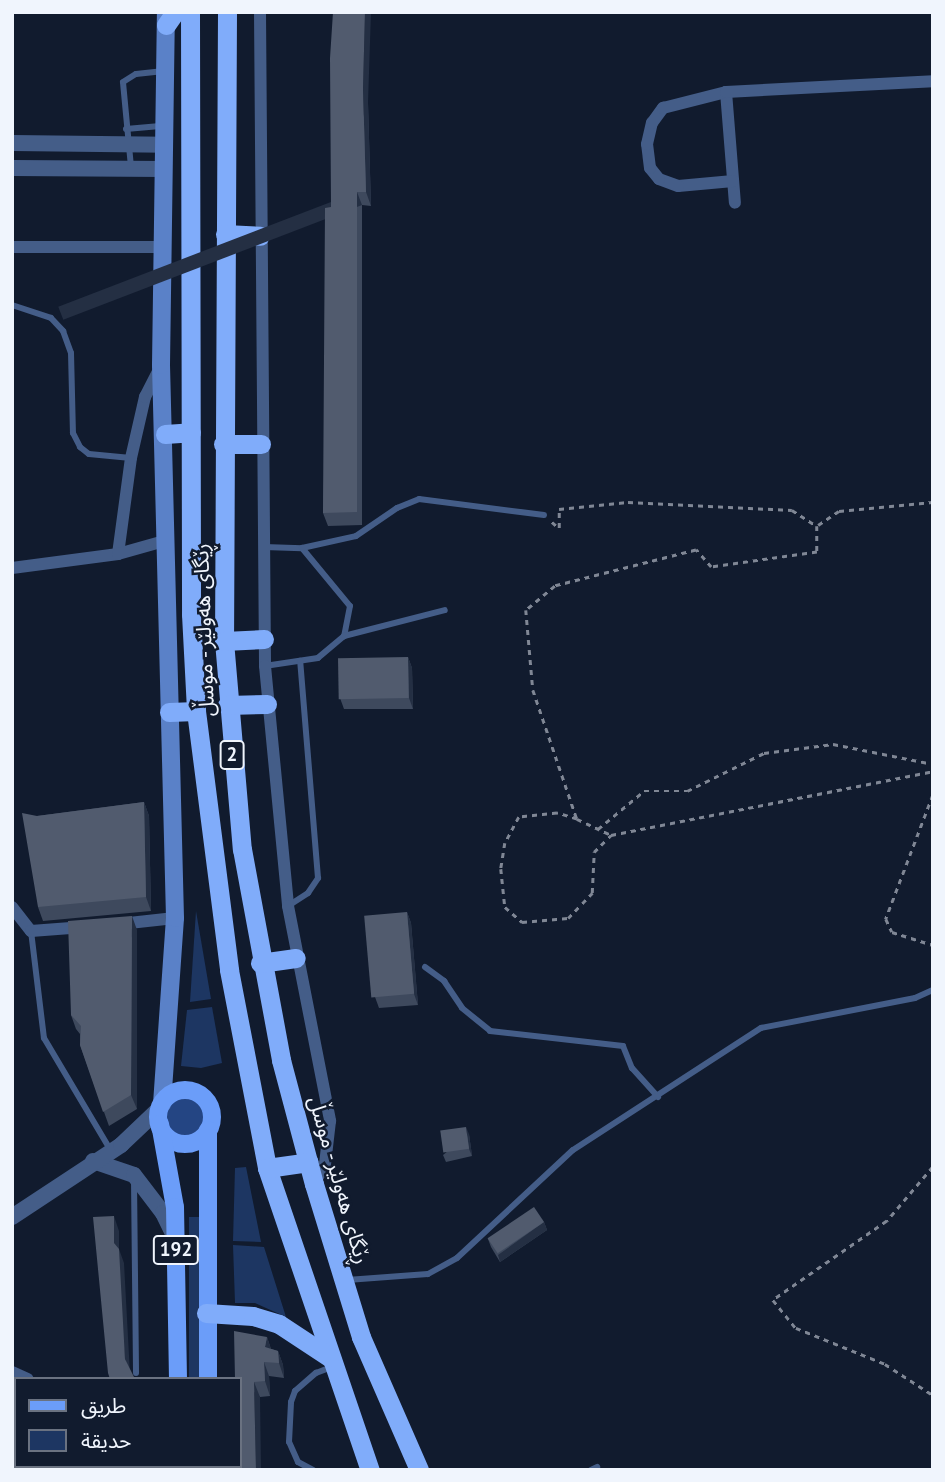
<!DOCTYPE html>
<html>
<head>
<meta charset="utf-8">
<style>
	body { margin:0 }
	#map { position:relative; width:945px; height:1482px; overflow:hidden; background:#111b2e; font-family:"PT Sans","Noto Sans Arabic",sans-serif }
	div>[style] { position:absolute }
	.green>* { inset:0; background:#1d3662; transform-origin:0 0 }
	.water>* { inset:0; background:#244583 }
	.round { border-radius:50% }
	.path>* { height:2.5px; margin-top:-1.25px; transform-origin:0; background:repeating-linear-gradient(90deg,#808795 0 5px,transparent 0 10px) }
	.service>* { height:6px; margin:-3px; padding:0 3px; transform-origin:3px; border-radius:3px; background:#445d88 }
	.minor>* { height:12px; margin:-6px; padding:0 6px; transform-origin:6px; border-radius:6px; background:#445d88 }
	.tertiary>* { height:16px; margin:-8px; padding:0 8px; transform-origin:8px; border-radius:8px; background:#445d88 }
	.secondary>* { height:18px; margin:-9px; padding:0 9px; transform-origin:9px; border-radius:9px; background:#5a81c8 }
	.primary>* { height:18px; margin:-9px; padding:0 9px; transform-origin:9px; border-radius:9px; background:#6b9df9 }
	.primary>.ring { margin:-9px; padding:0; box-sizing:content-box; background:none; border:18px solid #6b9df9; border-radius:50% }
	.trunk>* { height:19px; margin:-9.5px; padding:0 9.5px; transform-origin:9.5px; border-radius:9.5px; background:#80acfa }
	.wall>* { inset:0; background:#3e495d }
	.shaded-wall>* { inset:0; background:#242f43; transform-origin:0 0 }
	.building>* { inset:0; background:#515b6e; transform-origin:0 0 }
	span { translate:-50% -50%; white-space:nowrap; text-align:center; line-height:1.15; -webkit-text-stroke:5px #111b2e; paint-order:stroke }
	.shield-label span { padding:2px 5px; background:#111b2e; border:2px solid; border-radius:5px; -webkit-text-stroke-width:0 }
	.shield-label { font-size:19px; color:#f0f5fd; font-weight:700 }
	.street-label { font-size:21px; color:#f0f5fd }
	.frame { position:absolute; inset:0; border:14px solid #f0f5fd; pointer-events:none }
	.legend { position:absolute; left:14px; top:1377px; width:228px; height:91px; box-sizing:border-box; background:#111b2e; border:2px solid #6a7281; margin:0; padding:9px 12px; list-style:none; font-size:21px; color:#f0f5fd }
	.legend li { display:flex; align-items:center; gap:14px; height:35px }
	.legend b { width:35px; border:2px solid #6a7281 }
</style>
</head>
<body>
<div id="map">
	<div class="green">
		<i style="clip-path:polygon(196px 911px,211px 999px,190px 1002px)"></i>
		<i style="clip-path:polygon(212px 1007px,222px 1063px,201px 1068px,181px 1066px,187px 1010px)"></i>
		<i style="clip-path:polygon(246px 1167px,261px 1242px,233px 1241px,235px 1168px)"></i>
		<i style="left:189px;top:1217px;width:10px;height:162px"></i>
		<i style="clip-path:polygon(233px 1245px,264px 1247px,286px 1317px,255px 1303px,235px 1303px)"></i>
	</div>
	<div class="water">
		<i class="round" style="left:166px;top:1097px;width:40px;height:40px"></i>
	</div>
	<div class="path">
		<i style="left:552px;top:522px;width:9px;rotate:41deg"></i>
		<i style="left:559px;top:528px;width:19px;rotate:-90deg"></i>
		<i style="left:559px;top:509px;width:69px;rotate:-5.8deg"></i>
		<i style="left:628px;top:502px;width:164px;rotate:2.8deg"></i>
		<i style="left:792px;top:510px;width:30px;rotate:33deg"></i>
		<i style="left:817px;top:526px;width:26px;rotate:90deg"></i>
		<i style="left:817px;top:552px;width:107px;rotate:171.9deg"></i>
		<i style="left:711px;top:567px;width:23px;rotate:-131deg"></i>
		<i style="left:696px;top:550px;width:146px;rotate:165.7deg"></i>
		<i style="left:555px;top:586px;width:38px;rotate:140deg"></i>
		<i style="left:526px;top:610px;width:80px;rotate:85deg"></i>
		<i style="left:533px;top:690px;width:136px;rotate:71.2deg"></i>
		<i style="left:577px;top:819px;width:38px;rotate:25deg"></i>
		<i style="left:611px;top:835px;width:328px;rotate:-11.2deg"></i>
		<i style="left:818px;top:525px;width:25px;rotate:-34deg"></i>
		<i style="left:839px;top:511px;width:94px;rotate:-5.5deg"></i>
		<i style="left:933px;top:795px;width:133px;rotate:110.8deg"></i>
		<i style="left:886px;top:919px;width:14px;rotate:65deg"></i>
		<i style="left:892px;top:932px;width:43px;rotate:17.6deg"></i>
		<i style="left:577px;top:819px;width:21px;rotate:-163deg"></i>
		<i style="left:557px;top:813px;width:38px;rotate:174deg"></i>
		<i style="left:519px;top:817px;width:30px;rotate:118deg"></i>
		<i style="left:505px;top:843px;width:26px;rotate:99deg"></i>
		<i style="left:501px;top:869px;width:38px;rotate:84deg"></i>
		<i style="left:505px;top:907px;width:23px;rotate:41deg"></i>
		<i style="left:522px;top:922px;width:46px;rotate:-5deg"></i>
		<i style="left:568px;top:918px;width:35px;rotate:-46deg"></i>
		<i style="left:592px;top:893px;width:41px;rotate:-87.2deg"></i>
		<i style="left:594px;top:852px;width:24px;rotate:-45deg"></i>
		<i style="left:598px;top:829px;width:60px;rotate:-39.6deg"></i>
		<i style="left:644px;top:791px;width:43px"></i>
		<i style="left:687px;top:791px;width:86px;rotate:-26.3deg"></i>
		<i style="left:764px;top:753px;width:70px;rotate:-7.4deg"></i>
		<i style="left:833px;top:744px;width:102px;rotate:11.3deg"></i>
		<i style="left:933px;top:1167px;width:71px;rotate:130.4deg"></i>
		<i style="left:887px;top:1221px;width:139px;rotate:145.3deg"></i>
		<i style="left:773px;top:1300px;width:36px;rotate:51deg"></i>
		<i style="left:796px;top:1328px;width:96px;rotate:22deg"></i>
		<i style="left:885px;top:1364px;width:57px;rotate:32.9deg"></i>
	</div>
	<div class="service">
		<i style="left:126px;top:129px;width:37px;rotate:-5deg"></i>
		<i style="left:131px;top:167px;width:85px;rotate:-95.4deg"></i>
		<i style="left:123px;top:82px;width:15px;rotate:-32deg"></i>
		<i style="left:136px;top:74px;width:28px;rotate:-6deg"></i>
		<i style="left:12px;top:305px;width:41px;rotate:18.4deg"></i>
		<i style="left:51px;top:318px;width:18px;rotate:47deg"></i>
		<i style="left:63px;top:331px;width:23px;rotate:70deg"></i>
		<i style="left:71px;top:353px;width:80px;rotate:88.6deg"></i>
		<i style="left:73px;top:433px;width:16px;rotate:63deg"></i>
		<i style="left:80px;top:447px;width:11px;rotate:38deg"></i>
		<i style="left:89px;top:454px;width:42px;rotate:5.4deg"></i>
		<i style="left:264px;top:547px;width:38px;rotate:2deg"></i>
		<i style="left:302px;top:548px;width:75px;rotate:50.4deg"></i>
		<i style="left:350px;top:606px;width:31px;rotate:101deg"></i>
		<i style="left:344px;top:636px;width:34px;rotate:140deg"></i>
		<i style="left:318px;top:658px;width:54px;rotate:171.4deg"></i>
		<i style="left:302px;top:548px;width:55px;rotate:-12.5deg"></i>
		<i style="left:356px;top:536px;width:50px;rotate:-34.3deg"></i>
		<i style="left:397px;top:508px;width:24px;rotate:-22deg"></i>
		<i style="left:419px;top:499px;width:126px;rotate:7.3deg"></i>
		<i style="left:344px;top:636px;width:104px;rotate:-14.4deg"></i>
		<i style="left:288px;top:906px;width:24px;rotate:-33deg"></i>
		<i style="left:308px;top:893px;width:18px;rotate:-56deg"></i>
		<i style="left:318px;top:878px;width:218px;rotate:-94.7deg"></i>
		<i style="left:31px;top:931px;width:108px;rotate:83.1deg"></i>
		<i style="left:44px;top:1038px;width:129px;rotate:59.3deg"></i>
		<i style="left:425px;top:967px;width:24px;rotate:36deg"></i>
		<i style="left:444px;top:981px;width:32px;rotate:56deg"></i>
		<i style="left:462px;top:1008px;width:36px;rotate:39deg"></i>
		<i style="left:490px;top:1031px;width:134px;rotate:6.4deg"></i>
		<i style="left:623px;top:1046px;width:24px;rotate:68deg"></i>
		<i style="left:632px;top:1068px;width:39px;rotate:48deg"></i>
		<i style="left:134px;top:1180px;width:193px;rotate:89.4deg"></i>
		<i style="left:347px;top:1280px;width:81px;rotate:-4.2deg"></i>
		<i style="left:428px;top:1274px;width:33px;rotate:-29deg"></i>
		<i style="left:457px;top:1258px;width:158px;rotate:-43deg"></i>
		<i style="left:573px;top:1150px;width:224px;rotate:-33deg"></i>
		<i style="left:761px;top:1028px;width:157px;rotate:-11deg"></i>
		<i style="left:915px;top:998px;width:20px;rotate:-24deg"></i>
		<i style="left:313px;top:1470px;width:17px;rotate:-152deg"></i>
		<i style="left:298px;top:1462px;width:22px;rotate:-114deg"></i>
		<i style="left:289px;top:1442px;width:40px;rotate:-87.1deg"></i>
		<i style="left:291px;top:1402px;width:12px;rotate:-70deg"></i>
		<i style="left:295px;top:1391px;width:28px;rotate:-41deg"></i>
		<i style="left:316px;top:1373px;width:17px;rotate:-21deg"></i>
		<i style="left:591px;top:1470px;width:7px;rotate:-27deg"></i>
	</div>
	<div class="minor">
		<i style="left:260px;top:12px;width:654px;rotate:89.56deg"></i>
		<i style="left:265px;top:666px;width:241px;rotate:84.5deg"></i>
		<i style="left:288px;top:906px;width:219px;rotate:78.9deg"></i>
		<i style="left:330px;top:1121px;width:43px;rotate:96.6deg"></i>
		<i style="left:325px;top:1164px;width:23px;rotate:119deg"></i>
		<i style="left:726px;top:92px;width:111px;rotate:85.4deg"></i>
		<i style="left:733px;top:181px;width:55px;rotate:174.8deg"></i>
		<i style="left:678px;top:186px;width:20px;rotate:-160deg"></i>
		<i style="left:659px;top:179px;width:14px;rotate:-129deg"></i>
		<i style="left:650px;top:168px;width:24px;rotate:-97deg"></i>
		<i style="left:647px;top:144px;width:22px;rotate:-77deg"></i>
		<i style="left:652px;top:123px;width:19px;rotate:-54deg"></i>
		<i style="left:663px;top:108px;width:65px;rotate:-14.3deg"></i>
		<i style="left:726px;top:92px;width:207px;rotate:-3deg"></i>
		<i style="left:12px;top:247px;width:151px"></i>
		<i style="left:118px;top:554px;width:97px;rotate:-82.3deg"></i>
		<i style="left:131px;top:458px;width:63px;rotate:-77.1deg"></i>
		<i style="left:145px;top:397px;width:34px;rotate:-63deg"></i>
		<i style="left:12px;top:568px;width:107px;rotate:-7.5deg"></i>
		<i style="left:118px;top:554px;width:48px;rotate:-15.8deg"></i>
		<i style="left:12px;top:907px;width:31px;rotate:52deg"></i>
		<i style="left:31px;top:931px;width:53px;rotate:-4.3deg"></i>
		<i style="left:120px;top:924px;width:55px;rotate:-6.2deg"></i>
		<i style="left:12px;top:1372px;width:17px;rotate:24deg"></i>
		<i style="left:110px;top:1470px;width:6px;rotate:-45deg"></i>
	</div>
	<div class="tertiary">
		<i style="left:12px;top:143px;width:153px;rotate:0.7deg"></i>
		<i style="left:12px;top:168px;width:152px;rotate:0.4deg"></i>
		<i style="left:93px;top:1161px;width:43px;rotate:18.9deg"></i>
		<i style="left:134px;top:1175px;width:48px;rotate:52.7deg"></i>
		<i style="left:163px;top:1213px;width:28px;rotate:64deg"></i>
		<i style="left:12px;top:1217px;width:131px;rotate:-33.4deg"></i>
		<i style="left:121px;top:1145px;width:55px;rotate:-43.5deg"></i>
	</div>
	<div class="secondary">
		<i style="left:162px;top:1104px;width:186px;rotate:-86deg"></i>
		<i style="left:175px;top:918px;width:553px;rotate:-91.45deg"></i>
		<i style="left:161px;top:365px;width:353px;rotate:-89.2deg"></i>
	</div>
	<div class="primary">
		<i class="ring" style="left:158px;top:1090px;width:36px;height:36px"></i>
		<i style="left:160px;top:1124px;width:84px;rotate:79.8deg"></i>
		<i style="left:175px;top:1207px;width:172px;rotate:89deg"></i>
		<i style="left:208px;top:1379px;width:249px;rotate:-90deg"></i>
		<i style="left:180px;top:1466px;width:4px;rotate:90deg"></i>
		<i style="left:209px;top:1466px;width:4px;rotate:90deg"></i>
	</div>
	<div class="trunk">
		<i style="left:190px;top:12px;width:602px;rotate:89.9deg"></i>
		<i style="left:191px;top:614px;width:97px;rotate:87deg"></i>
		<i style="left:196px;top:711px;width:261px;rotate:82.7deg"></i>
		<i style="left:229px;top:970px;width:202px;rotate:79.1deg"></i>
		<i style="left:267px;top:1168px;width:319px;rotate:71.2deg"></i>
		<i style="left:227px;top:12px;width:629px;rotate:90.27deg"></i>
		<i style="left:224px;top:641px;width:209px;rotate:85.1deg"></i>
		<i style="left:242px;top:849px;width:215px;rotate:79.5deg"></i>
		<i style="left:281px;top:1060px;width:128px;rotate:75.1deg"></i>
		<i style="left:314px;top:1184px;width:160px;rotate:72.9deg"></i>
		<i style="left:361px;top:1337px;width:145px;rotate:66.4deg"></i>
		<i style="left:166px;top:25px;width:16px;rotate:-55deg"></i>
		<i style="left:225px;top:234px;width:35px;rotate:3deg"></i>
		<i style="left:165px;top:434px;width:26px;rotate:-4deg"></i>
		<i style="left:223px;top:444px;width:38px"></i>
		<i style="left:224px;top:641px;width:40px;rotate:-2.9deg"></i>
		<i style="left:227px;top:705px;width:40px;rotate:-1.4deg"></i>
		<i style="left:169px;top:712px;width:27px;rotate:-2deg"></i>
		<i style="left:260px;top:963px;width:36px;rotate:-8deg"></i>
		<i style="left:267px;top:1168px;width:42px;rotate:-8.1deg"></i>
		<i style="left:206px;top:1313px;width:47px;rotate:3.7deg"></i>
		<i style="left:253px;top:1316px;width:27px;rotate:17deg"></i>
		<i style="left:279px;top:1324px;width:60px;rotate:33.4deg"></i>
	</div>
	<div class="wall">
		<i style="clip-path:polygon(368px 103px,371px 206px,362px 205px,362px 525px,328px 526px,323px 513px,331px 207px)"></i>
		<i style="clip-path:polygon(408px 657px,412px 668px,413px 709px,344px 709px,340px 698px)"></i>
		<i style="clip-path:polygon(144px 802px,149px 816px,151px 911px,43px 921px,38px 907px,37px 816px)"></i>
		<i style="clip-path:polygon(407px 912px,411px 923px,418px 1005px,379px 1008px,375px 997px)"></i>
		<i style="clip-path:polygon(137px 930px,137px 1109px,109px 1126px,80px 1045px,80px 1034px,76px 1029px,71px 1015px)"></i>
		<i style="clip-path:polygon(469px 1134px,472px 1156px,446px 1162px,443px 1155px)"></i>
		<i style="clip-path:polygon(544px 1222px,547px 1230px,500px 1262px,491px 1247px,488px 1239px)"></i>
		<i style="clip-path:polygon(267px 1337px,271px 1349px,278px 1351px,283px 1365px,284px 1378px,269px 1376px,270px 1396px,260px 1397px,240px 1379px)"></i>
	</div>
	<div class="shaded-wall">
		<i style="clip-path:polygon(365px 12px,371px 12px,368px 103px,371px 206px,366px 192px,363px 89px)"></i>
		<i style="left:357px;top:192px;width:14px;height:320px;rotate:69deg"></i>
		<i style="clip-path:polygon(408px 657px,412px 668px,413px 709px,409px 698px)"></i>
		<i style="clip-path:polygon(144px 802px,149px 816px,151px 911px,146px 897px)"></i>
		<i style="clip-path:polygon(407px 912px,411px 923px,418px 1005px,414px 994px)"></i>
		<i style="clip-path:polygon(132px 916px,137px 930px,137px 1109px,131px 1095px)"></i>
		<i style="clip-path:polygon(466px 1127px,469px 1134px,472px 1156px,469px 1149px)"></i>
		<i style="clip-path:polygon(114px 1216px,119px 1231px,119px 1249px,124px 1263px,130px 1374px,125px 1359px,114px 1243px)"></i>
		<i style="clip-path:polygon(544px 1222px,547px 1230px,500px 1262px,498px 1255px)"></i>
		<i style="clip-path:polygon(267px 1337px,272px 1352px,265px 1347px)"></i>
		<i style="clip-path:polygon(278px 1351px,283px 1365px,284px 1378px,279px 1363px)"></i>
		<i style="clip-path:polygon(264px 1362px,269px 1376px,270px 1396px,265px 1381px)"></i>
		<i style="clip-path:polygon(254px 1382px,260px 1397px,261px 1470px,256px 1470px)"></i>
	</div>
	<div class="building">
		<i style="clip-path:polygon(333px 12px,365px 12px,363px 89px,366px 192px,357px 192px,357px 512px,323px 513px,325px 208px,331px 207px,330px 58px)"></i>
		<i style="left:408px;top:657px;width:41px;height:70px;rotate:89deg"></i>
		<i style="clip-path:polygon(144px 802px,146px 897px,38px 907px,22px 813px,37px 816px)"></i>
		<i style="left:407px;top:912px;width:82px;height:43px;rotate:85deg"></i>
		<i style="clip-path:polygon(132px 916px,131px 1095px,103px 1112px,80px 1045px,81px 1026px,71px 1015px,68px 921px)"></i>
		<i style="left:466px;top:1127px;width:22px;height:26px;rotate:82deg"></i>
		<i style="left:534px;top:1207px;width:18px;height:56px;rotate:56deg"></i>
		<i style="clip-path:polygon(114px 1216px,114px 1243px,119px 1249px,125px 1359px,135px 1379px,110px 1379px,108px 1373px,93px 1217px)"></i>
		<i style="clip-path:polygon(234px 1331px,267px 1337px,265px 1347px,278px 1351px,279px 1363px,264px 1362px,265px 1381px,254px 1382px,256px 1470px,237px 1470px,237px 1466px,240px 1466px,240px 1379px,235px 1379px)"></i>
	</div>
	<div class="shield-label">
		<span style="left:232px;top:755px">2</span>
		<span style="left:176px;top:1250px">192</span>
	</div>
	<div class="street-label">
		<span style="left:204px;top:630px;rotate:-92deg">ڕێگای هەولێر - موسڵ</span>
		<span style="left:339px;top:1180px;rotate:74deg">ڕێگای هەولێر - موسڵ</span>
	</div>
	<div class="frame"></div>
	<ul class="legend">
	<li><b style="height:9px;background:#6b9df9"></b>طريق</li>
	<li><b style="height:19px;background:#1d3662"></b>حديقة</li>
	</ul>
</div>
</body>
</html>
